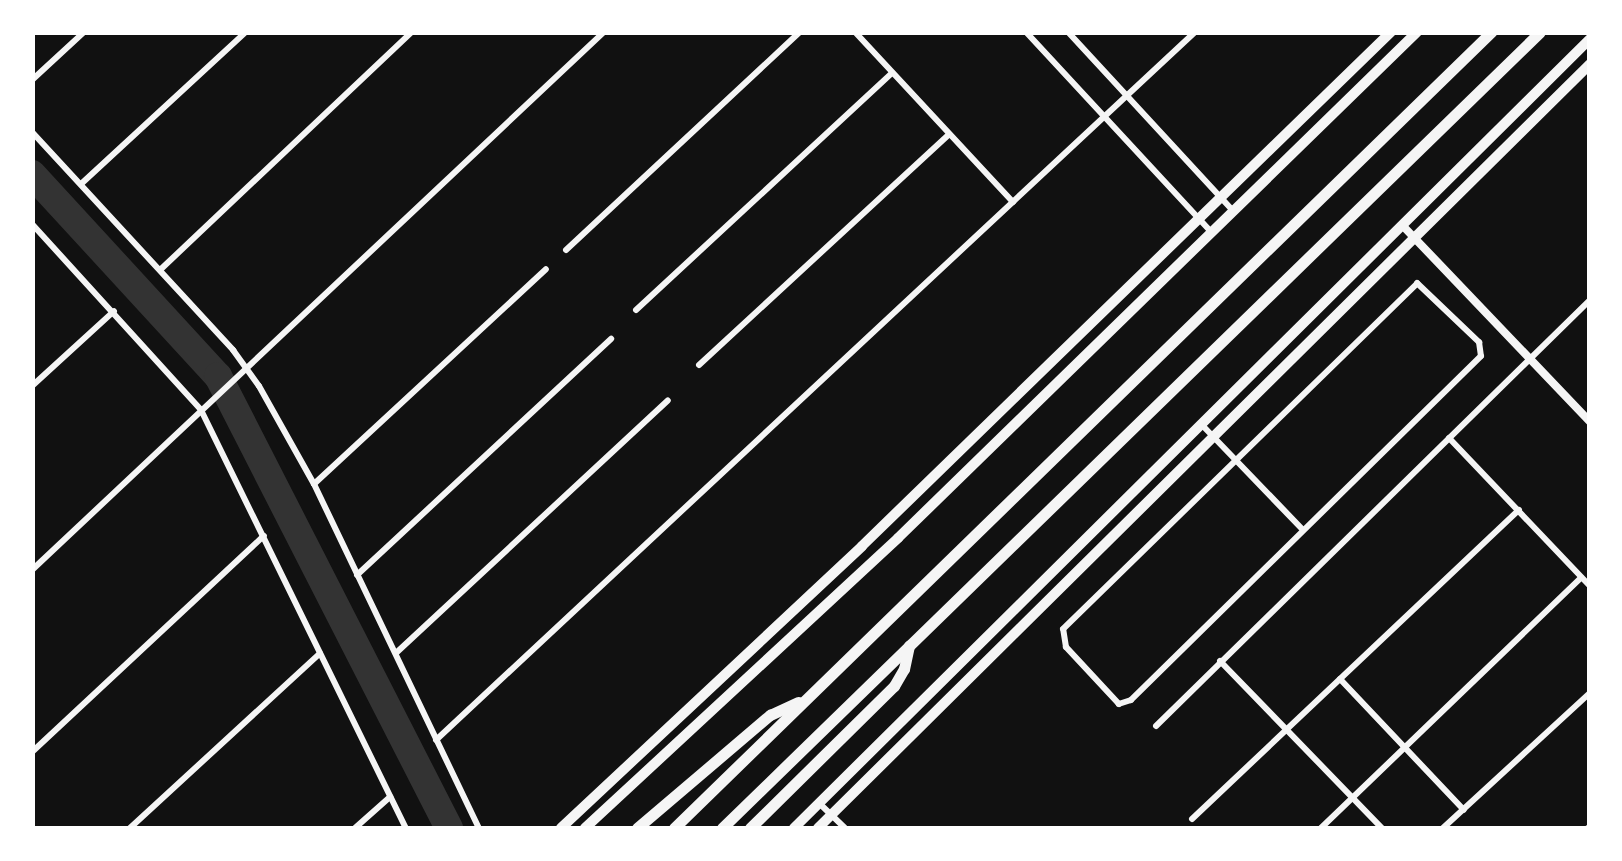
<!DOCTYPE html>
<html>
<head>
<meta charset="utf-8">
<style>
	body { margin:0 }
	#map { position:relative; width:1622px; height:861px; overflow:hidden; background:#111; font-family:Commissioner,sans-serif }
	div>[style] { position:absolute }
	.river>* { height:28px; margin:-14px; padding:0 14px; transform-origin:14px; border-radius:14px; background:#333 }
	.minor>* { height:6px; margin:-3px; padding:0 3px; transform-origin:3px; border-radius:3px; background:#f5f5f5 }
	.tertiary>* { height:8px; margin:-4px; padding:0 4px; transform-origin:4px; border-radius:4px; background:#f5f5f5 }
	.primary>* { height:10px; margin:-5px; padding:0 5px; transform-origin:5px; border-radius:5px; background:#f5f5f5 }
	.motorway>* { height:11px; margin:-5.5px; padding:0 5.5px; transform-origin:5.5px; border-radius:5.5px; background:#f5f5f5 }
	span { translate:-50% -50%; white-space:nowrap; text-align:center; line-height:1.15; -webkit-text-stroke:10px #fff; paint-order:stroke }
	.frame { position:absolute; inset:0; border:35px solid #fff; pointer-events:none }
</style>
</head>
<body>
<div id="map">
	<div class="river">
		<i style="left:32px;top:174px;width:275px;rotate:47.4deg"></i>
		<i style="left:218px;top:376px;width:508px;rotate:62.93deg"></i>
	</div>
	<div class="minor">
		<i style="left:855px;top:32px;width:232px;rotate:47.1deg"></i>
		<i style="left:1026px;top:32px;width:274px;rotate:47.2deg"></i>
		<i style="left:1068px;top:32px;width:245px;rotate:47.3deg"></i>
		<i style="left:32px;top:80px;width:71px;rotate:-42.7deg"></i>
		<i style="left:32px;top:132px;width:297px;rotate:47.3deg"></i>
		<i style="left:233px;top:350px;width:44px;rotate:54.2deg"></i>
		<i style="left:259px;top:386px;width:112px;rotate:60.7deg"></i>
		<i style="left:314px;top:484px;width:382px;rotate:64.4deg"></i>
		<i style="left:81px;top:184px;width:224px;rotate:-42.7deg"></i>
		<i style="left:32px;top:224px;width:251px;rotate:47.7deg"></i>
		<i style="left:201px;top:410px;width:466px;rotate:63.9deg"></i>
		<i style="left:566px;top:250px;width:320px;rotate:-43deg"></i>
		<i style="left:160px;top:270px;width:347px;rotate:-43.4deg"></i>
		<i style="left:1417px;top:283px;width:86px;rotate:43.6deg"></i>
		<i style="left:1479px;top:342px;width:14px;rotate:82deg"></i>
		<i style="left:1481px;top:356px;width:491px;rotate:135.5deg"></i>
		<i style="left:1131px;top:700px;width:13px;rotate:162deg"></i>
		<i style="left:1119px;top:704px;width:78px;rotate:-132.9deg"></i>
		<i style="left:1066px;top:647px;width:18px;rotate:-99deg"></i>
		<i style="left:1063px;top:629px;width:495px;rotate:-44.3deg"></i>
		<i style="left:636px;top:310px;width:349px;rotate:-42.8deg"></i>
		<i style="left:699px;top:365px;width:340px;rotate:-42.7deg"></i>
		<i style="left:32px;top:386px;width:111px;rotate:-42.4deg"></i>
		<i style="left:1202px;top:425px;width:144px;rotate:46.1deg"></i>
		<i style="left:1449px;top:438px;width:204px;rotate:46.4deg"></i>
		<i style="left:314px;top:484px;width:316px;rotate:-42.8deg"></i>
		<i style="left:32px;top:570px;width:785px;rotate:-43.25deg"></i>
		<i style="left:357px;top:575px;width:347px;rotate:-42.9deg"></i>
		<i style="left:396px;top:653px;width:371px;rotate:-42.9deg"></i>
		<i style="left:1220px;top:661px;width:233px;rotate:45.9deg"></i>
		<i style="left:1340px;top:679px;width:180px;rotate:46.6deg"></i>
		<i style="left:1156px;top:726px;width:608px;rotate:-44.47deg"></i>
		<i style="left:436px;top:740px;width:1038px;rotate:-43.01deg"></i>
		<i style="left:32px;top:752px;width:317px;rotate:-43deg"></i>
		<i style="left:819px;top:803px;width:36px;rotate:44deg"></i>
		<i style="left:1192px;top:819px;width:450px;rotate:-43.4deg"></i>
		<i style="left:130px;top:828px;width:258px;rotate:-42.6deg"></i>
		<i style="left:355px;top:828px;width:47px;rotate:-41.5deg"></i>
		<i style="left:1321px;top:828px;width:361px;rotate:-43.9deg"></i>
		<i style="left:1443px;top:828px;width:200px;rotate:-42.6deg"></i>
		<i style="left:1588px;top:828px;width:2px;rotate:-27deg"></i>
	</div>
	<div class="tertiary">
		<i style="left:1403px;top:226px;width:271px;rotate:46.3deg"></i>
	</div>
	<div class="primary">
		<i style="left:561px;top:828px;width:412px;rotate:-43.1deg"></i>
		<i style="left:862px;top:546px;width:738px;rotate:-44.18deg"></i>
		<i style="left:585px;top:828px;width:427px;rotate:-42.8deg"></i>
		<i style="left:898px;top:538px;width:725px;rotate:-44.27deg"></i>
		<i style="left:794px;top:828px;width:1121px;rotate:-44.75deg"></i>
		<i style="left:818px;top:828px;width:1086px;rotate:-44.7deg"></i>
	</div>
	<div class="motorway">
		<i style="left:637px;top:828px;width:175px;rotate:-40.4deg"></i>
		<i style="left:770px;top:715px;width:31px;rotate:-25deg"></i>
		<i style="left:674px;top:828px;width:1141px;rotate:-44.25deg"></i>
		<i style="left:722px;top:828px;width:1141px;rotate:-44.22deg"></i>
		<i style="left:750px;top:828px;width:202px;rotate:-44.6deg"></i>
		<i style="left:894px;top:686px;width:20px;rotate:-60deg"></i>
		<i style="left:904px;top:669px;width:24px;rotate:-78deg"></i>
	</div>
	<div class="frame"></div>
</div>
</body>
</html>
